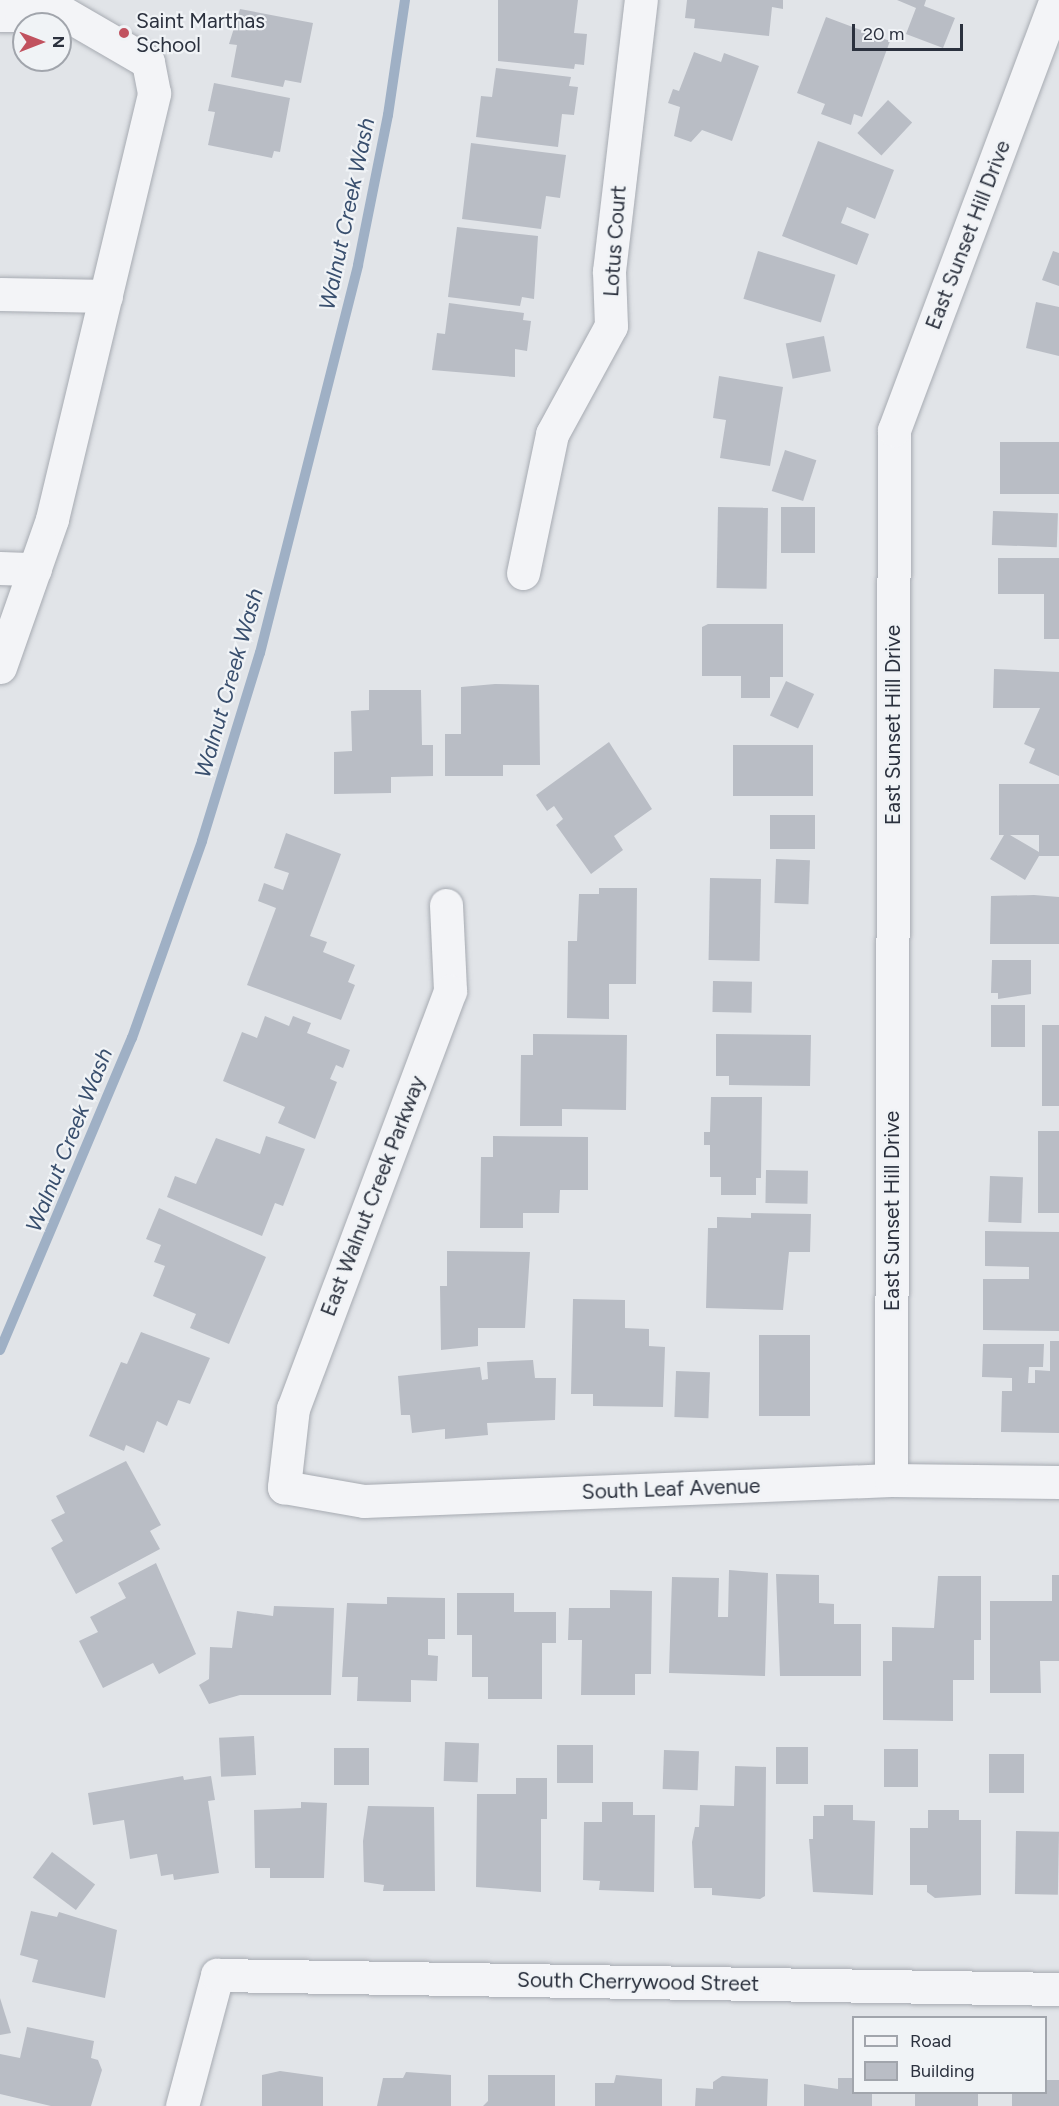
<!DOCTYPE html>
<html>
<head>
<meta charset="utf-8">
<style>
	body { margin:0 }
	#map { position:relative; width:1059px; height:2106px; overflow:hidden; background:#e1e4e8; font-family:Figtree,sans-serif }
	div>[style] { position:absolute }
	.stream>* { height:10px; margin:-5px; padding:0 5px; transform-origin:5px; border-radius:5px; background:#9fb0c5 }
	.building>* { inset:0; background:#b9bdc5; transform-origin:0 0 }
	.roads { filter:drop-shadow(0 0 2px #a7abb2) drop-shadow(0 0 2px #a7abb2) }
	.minor>* { height:33px; margin:-16.5px; padding:0 16.5px; transform-origin:16.5px; border-radius:16.5px; background:#f3f4f7 }
	.dots>* { width:16px; height:16px; translate:-50% -50%; box-sizing:border-box; border:3px solid #f0f3f6; border-radius:50% }
	span { translate:-50% -50%; white-space:nowrap; text-align:center; line-height:1.15; -webkit-text-stroke:4.5px #f0f3f6; paint-order:stroke }
	.poi-label { font-size:21px; color:#2b313e }
	.left { translate:0 -50%; text-align:left }
	.street-label { font-size:21px; color:#2b313e }
	.water-label { font-size:22px; color:#394f6e; font-style:italic }
	.legend { position:absolute; left:852px; top:2016px; width:195px; height:78px; box-sizing:border-box; background:#f0f3f6; border:2px solid #a1a5ac; margin:0; padding:8px 10px; list-style:none; font-size:18px; color:#2b313e }
	.legend li { display:flex; align-items:center; gap:12px; height:30px }
	.legend b { width:30px; border:2px solid #a1a5ac }
	.north { position:absolute; left:12px; top:12px; width:60px; height:60px; box-sizing:border-box; background:#f0f3f6; border:2px solid #a1a5ac; border-radius:50%; rotate:90deg; font-size:16px; font-weight:700; line-height:24px; text-align:center; color:#2b313e }
	.north::after { content:''; display:block; margin:auto; width:21px; height:27px; background:#c1525f; clip-path:polygon(50% 0,100% 100%,50% 72%,0 100%) }
	.scale { position:absolute; left:852px; top:24px; width:111px; height:27px; box-sizing:border-box; border:3px solid #2b313e; border-top:0; padding-left:8px; font-size:18px; line-height:21px; white-space:nowrap; color:#2b313e; -webkit-text-stroke:4px #f0f3f6; paint-order:stroke }
</style>
</head>
<body>
<div id="map">
	<div class="stream">
		<i style="left:0;top:1350px;width:339px;rotate:-67.1deg"></i>
		<i style="left:132px;top:1038px;width:209px;rotate:-70.4deg"></i>
		<i style="left:202px;top:841px;width:197px;rotate:-72.9deg"></i>
		<i style="left:260px;top:653px;width:400px;rotate:-75.8deg"></i>
		<i style="left:358px;top:265px;width:153px;rotate:-78.7deg"></i>
		<i style="left:388px;top:115px;width:116px;rotate:-81.6deg"></i>
	</div>
	<div class="building">
		<i style="clip-path:polygon(498px 0,578px 0,574px 33px,587px 34px,584px 65px,575px 64px,574px 69px,498px 61px)"></i>
		<i style="clip-path:polygon(687px 0,783px 0,783px 9px,772px 7px,769px 36px,694px 28px,695px 19px,685px 18px)"></i>
		<i style="clip-path:polygon(897px 0,926px 0,924px 6px,955px 18px,943px 48px,906px 34px,916px 8px)"></i>
		<i style="clip-path:polygon(240px 9px,313px 23px,301px 83px,285px 80px,283px 87px,231px 77px,237px 45px,229px 44px)"></i>
		<i style="clip-path:polygon(826px 17px,890px 41px,862px 117px,854px 114px,851px 125px,821px 114px,825px 104px,797px 93px)"></i>
		<i style="clip-path:polygon(694px 52px,721px 62px,724px 53px,759px 66px,732px 141px,702px 130px,691px 142px,674px 136px,680px 107px,668px 103px,673px 89px,679px 91px)"></i>
		<i style="clip-path:polygon(496px 68px,571px 77px,569px 86px,578px 87px,574px 115px,562px 114px,558px 147px,476px 137px,481px 96px,492px 97px)"></i>
		<i style="clip-path:polygon(214px 83px,290px 98px,280px 152px,274px 151px,272px 158px,208px 145px,215px 112px,208px 111px)"></i>
		<i style="left:888px;top:100px;width:33px;height:45px;rotate:43deg"></i>
		<i style="clip-path:polygon(818px 141px,894px 170px,875px 219px,847px 207px,841px 223px,869px 234px,857px 265px,782px 236px)"></i>
		<i style="clip-path:polygon(471px 143px,566px 155px,560px 198px,546px 196px,541px 229px,462px 219px)"></i>
		<i style="clip-path:polygon(457px 227px,538px 236px,534px 299px,522px 297px,520px 306px,448px 297px)"></i>
		<i style="left:758px;top:251px;width:81px;height:50px;rotate:17deg"></i>
		<i style="clip-path:polygon(1053px 251px,1059px 253px,1059px 286px,1042px 280px)"></i>
		<i style="clip-path:polygon(1036px 302px,1059px 307px,1059px 356px,1026px 348px)"></i>
		<i style="clip-path:polygon(449px 303px,524px 313px,523px 320px,531px 321px,527px 351px,515px 349px,515px 377px,432px 370px,437px 333px,445px 334px)"></i>
		<i style="left:824px;top:336px;width:36px;height:39px;rotate:79deg"></i>
		<i style="clip-path:polygon(719px 376px,783px 387px,770px 466px,720px 458px,726px 420px,713px 418px)"></i>
		<i style="left:1000px;top:442px;width:59px;height:52px"></i>
		<i style="left:785px;top:450px;width:33px;height:43px;rotate:18deg"></i>
		<i style="left:718px;top:507px;width:50px;height:81px;rotate:1deg"></i>
		<i style="left:781px;top:507px;width:34px;height:46px"></i>
		<i style="left:993px;top:511px;width:65px;height:34px;rotate:2deg"></i>
		<i style="clip-path:polygon(998px 558px,1059px 558px,1059px 639px,1044px 639px,1044px 594px,998px 594px)"></i>
		<i style="clip-path:polygon(708px 624px,783px 624px,783px 677px,770px 677px,770px 698px,741px 698px,741px 676px,702px 676px,702px 627px)"></i>
		<i style="clip-path:polygon(994px 669px,1059px 672px,1059px 776px,1029px 763px,1035px 749px,1024px 744px,1040px 708px,993px 708px)"></i>
		<i style="left:786px;top:681px;width:31px;height:38px;rotate:25deg"></i>
		<i style="clip-path:polygon(495px 684px,539px 685px,540px 765px,503px 765px,503px 776px,445px 776px,445px 734px,461px 734px,461px 687px)"></i>
		<i style="clip-path:polygon(369px 690px,421px 690px,422px 745px,433px 745px,433px 776px,391px 777px,391px 793px,334px 794px,334px 752px,352px 751px,351px 711px,369px 710px)"></i>
		<i style="clip-path:polygon(609px 742px,652px 809px,614px 836px,623px 850px,591px 874px,556px 825px,563px 819px,554px 806px,547px 811px,536px 795px)"></i>
		<i style="left:733px;top:745px;width:80px;height:51px"></i>
		<i style="clip-path:polygon(evenodd,999px 784px,1059px 784px,1059px 856px,1039px 856px,1025px 880px,990px 859px,1004px 835px,999px 835px,999px 784px,1010px 835px,1039px 835px,1039px 852px,1010px 835px)"></i>
		<i style="left:770px;top:815px;width:45px;height:34px"></i>
		<i style="clip-path:polygon(286px 833px,341px 854px,310px 936px,327px 942px,323px 952px,355px 965px,348px 982px,355px 985px,341px 1020px,247px 985px,276px 908px,258px 901px,264px 883px,283px 890px,289px 873px,274px 868px)"></i>
		<i style="left:776px;top:859px;width:34px;height:44px;rotate:2deg"></i>
		<i style="left:710px;top:878px;width:51px;height:82px;rotate:1deg"></i>
		<i style="clip-path:polygon(599px 888px,637px 888px,636px 984px,609px 984px,609px 1019px,567px 1018px,568px 941px,577px 941px,579px 894px,599px 894px)"></i>
		<i style="clip-path:polygon(1034px 895px,1059px 897px,1059px 944px,990px 944px,991px 896px)"></i>
		<i style="clip-path:polygon(992px 960px,1031px 960px,1031px 994px,998px 999px,998px 993px,991px 993px)"></i>
		<i style="left:713px;top:981px;width:39px;height:31px;rotate:1deg"></i>
		<i style="left:991px;top:1005px;width:34px;height:42px"></i>
		<i style="clip-path:polygon(265px 1016px,289px 1026px,293px 1016px,311px 1023px,307px 1033px,350px 1050px,343px 1068px,336px 1065px,330px 1079px,337px 1082px,315px 1139px,278px 1123px,285px 1107px,223px 1081px,242px 1032px,257px 1038px)"></i>
		<i style="left:1042px;top:1025px;width:17px;height:81px"></i>
		<i style="clip-path:polygon(533px 1034px,627px 1035px,626px 1110px,562px 1109px,562px 1126px,520px 1126px,521px 1055px,533px 1055px)"></i>
		<i style="clip-path:polygon(716px 1034px,811px 1035px,810px 1086px,729px 1085px,729px 1076px,716px 1076px)"></i>
		<i style="clip-path:polygon(711px 1097px,762px 1097px,761px 1178px,756px 1178px,756px 1195px,721px 1195px,721px 1177px,710px 1177px,710px 1145px,704px 1145px,704px 1132px,710px 1132px)"></i>
		<i style="left:1038px;top:1131px;width:21px;height:82px"></i>
		<i style="clip-path:polygon(266px 1136px,305px 1149px,283px 1206px,275px 1203px,262px 1236px,167px 1197px,175px 1176px,196px 1184px,216px 1138px,260px 1154px)"></i>
		<i style="clip-path:polygon(493px 1136px,588px 1137px,588px 1190px,560px 1190px,559px 1213px,523px 1213px,523px 1228px,480px 1228px,481px 1157px,493px 1157px)"></i>
		<i style="left:766px;top:1170px;width:42px;height:33px;rotate:1deg"></i>
		<i style="left:990px;top:1176px;width:33px;height:46px;rotate:2deg"></i>
		<i style="clip-path:polygon(159px 1208px,266px 1257px,229px 1344px,190px 1328px,196px 1314px,153px 1296px,165px 1266px,154px 1262px,161px 1245px,146px 1239px)"></i>
		<i style="clip-path:polygon(751px 1213px,811px 1214px,810px 1252px,789px 1252px,783px 1310px,706px 1308px,708px 1228px,717px 1228px,717px 1217px,751px 1218px)"></i>
		<i style="clip-path:polygon(985px 1231px,1059px 1232px,1059px 1331px,983px 1330px,983px 1279px,1029px 1279px,1029px 1267px,985px 1266px)"></i>
		<i style="clip-path:polygon(447px 1251px,530px 1252px,525px 1328px,478px 1328px,478px 1346px,441px 1350px,440px 1286px,447px 1286px)"></i>
		<i style="clip-path:polygon(573px 1299px,625px 1300px,625px 1328px,649px 1329px,649px 1346px,665px 1347px,663px 1407px,593px 1406px,593px 1394px,571px 1394px)"></i>
		<i style="clip-path:polygon(141px 1332px,210px 1358px,190px 1404px,178px 1400px,167px 1426px,157px 1421px,144px 1453px,126px 1445px,124px 1451px,89px 1436px,121px 1362px,127px 1364px)"></i>
		<i style="left:759px;top:1335px;width:51px;height:81px"></i>
		<i style="clip-path:polygon(1050px 1341px,1059px 1341px,1059px 1433px,1001px 1432px,1002px 1391px,1012px 1391px,1012px 1378px,982px 1377px,983px 1344px,1044px 1344px,1043px 1367px,1029px 1367px,1028px 1383px,1035px 1383px,1035px 1370px,1050px 1371px)"></i>
		<i style="clip-path:polygon(533px 1360px,535px 1378px,556px 1378px,555px 1420px,487px 1423px,488px 1435px,445px 1439px,445px 1429px,412px 1433px,410px 1415px,401px 1415px,398px 1376px,480px 1367px,482px 1380px,488px 1379px,487px 1362px)"></i>
		<i style="left:676px;top:1371px;width:34px;height:46px;rotate:2deg"></i>
		<i style="clip-path:polygon(126px 1461px,161px 1525px,150px 1531px,160px 1549px,76px 1594px,51px 1548px,63px 1541px,51px 1520px,65px 1513px,56px 1496px)"></i>
		<i style="clip-path:polygon(156px 1563px,196px 1654px,159px 1674px,153px 1663px,103px 1688px,79px 1641px,98px 1632px,90px 1617px,126px 1598px,118px 1583px)"></i>
		<i style="clip-path:polygon(729px 1570px,768px 1573px,765px 1676px,669px 1673px,672px 1577px,719px 1578px,718px 1617px,728px 1617px)"></i>
		<i style="clip-path:polygon(776px 1574px,819px 1575px,819px 1603px,834px 1604px,834px 1624px,861px 1624px,861px 1676px,780px 1676px)"></i>
		<i style="clip-path:polygon(1052px 1575px,1059px 1575px,1059px 1661px,1040px 1661px,1041px 1693px,990px 1693px,990px 1601px,1052px 1601px)"></i>
		<i style="clip-path:polygon(938px 1576px,981px 1576px,981px 1640px,974px 1640px,974px 1680px,953px 1680px,953px 1721px,883px 1720px,883px 1661px,892px 1661px,892px 1627px,934px 1628px)"></i>
		<i style="clip-path:polygon(610px 1590px,652px 1591px,651px 1674px,635px 1674px,635px 1695px,581px 1695px,582px 1640px,568px 1640px,569px 1608px,610px 1608px)"></i>
		<i style="clip-path:polygon(457px 1593px,514px 1593px,514px 1612px,556px 1612px,556px 1643px,542px 1643px,542px 1699px,488px 1699px,488px 1677px,472px 1677px,472px 1635px,457px 1635px)"></i>
		<i style="clip-path:polygon(387px 1597px,445px 1598px,445px 1639px,428px 1639px,428px 1655px,438px 1656px,437px 1681px,411px 1680px,411px 1702px,357px 1701px,358px 1677px,342px 1677px,347px 1603px,387px 1604px)"></i>
		<i style="clip-path:polygon(274px 1606px,334px 1608px,331px 1695px,240px 1695px,209px 1704px,199px 1685px,209px 1679px,210px 1647px,232px 1648px,237px 1611px,273px 1616px)"></i>
		<i style="left:254px;top:1736px;width:39px;height:35px;rotate:87deg"></i>
		<i style="left:445px;top:1742px;width:34px;height:39px;rotate:2deg"></i>
		<i style="left:557px;top:1745px;width:36px;height:38px"></i>
		<i style="left:776px;top:1747px;width:32px;height:37px"></i>
		<i style="left:334px;top:1748px;width:35px;height:37px"></i>
		<i style="left:884px;top:1749px;width:34px;height:38px"></i>
		<i style="left:664px;top:1750px;width:35px;height:39px;rotate:2deg"></i>
		<i style="left:989px;top:1754px;width:35px;height:39px"></i>
		<i style="clip-path:polygon(735px 1766px,766px 1767px,765px 1896px,760px 1899px,712px 1895px,712px 1888px,694px 1888px,692px 1842px,695px 1827px,699px 1827px,700px 1805px,734px 1806px)"></i>
		<i style="clip-path:polygon(183px 1776px,184px 1780px,211px 1776px,215px 1800px,208px 1801px,219px 1873px,174px 1880px,173px 1874px,161px 1876px,157px 1854px,130px 1859px,124px 1820px,93px 1825px,88px 1793px)"></i>
		<i style="clip-path:polygon(516px 1778px,547px 1778px,547px 1819px,541px 1819px,541px 1892px,476px 1887px,477px 1794px,516px 1794px)"></i>
		<i style="clip-path:polygon(301px 1802px,327px 1803px,324px 1878px,270px 1878px,270px 1868px,255px 1868px,254px 1810px,301px 1808px)"></i>
		<i style="clip-path:polygon(602px 1802px,633px 1802px,633px 1815px,655px 1815px,654px 1892px,599px 1890px,600px 1881px,583px 1880px,584px 1822px,602px 1822px)"></i>
		<i style="clip-path:polygon(824px 1805px,853px 1805px,853px 1820px,875px 1821px,873px 1895px,813px 1892px,809px 1839px,813px 1839px,813px 1816px,824px 1816px)"></i>
		<i style="clip-path:polygon(368px 1806px,434px 1807px,435px 1891px,383px 1891px,384px 1885px,364px 1882px,363px 1841px)"></i>
		<i style="clip-path:polygon(928px 1810px,959px 1810px,959px 1820px,981px 1820px,981px 1895px,935px 1898px,927px 1892px,927px 1885px,910px 1885px,910px 1828px,928px 1828px)"></i>
		<i style="left:1016px;top:1831px;width:43px;height:63px;rotate:1deg"></i>
		<i style="left:52px;top:1852px;width:54px;height:32px;rotate:37deg"></i>
		<i style="clip-path:polygon(31px 1911px,57px 1917px,59px 1912px,117px 1930px,105px 1998px,32px 1982px,38px 1960px,20px 1955px)"></i>
		<i style="clip-path:polygon(0 1998px,11px 2033px,0 2035px)"></i>
		<i style="clip-path:polygon(27px 2027px,94px 2041px,91px 2058px,98px 2060px,102px 2070px,91px 2106px,51px 2106px,0 2094px,0 2054px,20px 2058px)"></i>
		<i style="clip-path:polygon(280px 2071px,323px 2077px,323px 2106px,262px 2106px,262px 2075px)"></i>
		<i style="clip-path:polygon(406px 2072px,451px 2075px,451px 2106px,377px 2106px,383px 2078px,403px 2078px)"></i>
		<i style="clip-path:polygon(488px 2075px,555px 2075px,555px 2106px,483px 2106px,488px 2101px)"></i>
		<i style="clip-path:polygon(616px 2075px,662px 2079px,662px 2106px,595px 2106px,595px 2083px,614px 2083px)"></i>
		<i style="clip-path:polygon(722px 2076px,768px 2079px,767px 2106px,695px 2106px,696px 2088px,713px 2089px,713px 2082px)"></i>
		<i style="clip-path:polygon(838px 2078px,854px 2078px,854px 2092px,872px 2092px,872px 2106px,804px 2106px,804px 2084px,838px 2089px)"></i>
		<i style="clip-path:polygon(1046px 2080px,1059px 2080px,1059px 2106px,1012px 2106px,1012px 2093px,1046px 2092px)"></i>
		<i style="left:915px;top:2092px;width:63px;height:14px"></i>
	</div>
	<div class="roads">
		<div class="minor">
			<i style="left:0;top:15px;width:21px"></i>
			<i style="left:21px;top:15px;width:23px;rotate:-29deg"></i>
			<i style="left:0;top:294px;width:106px;rotate:1.1deg"></i>
			<i style="left:0;top:568px;width:35px;rotate:2deg"></i>
			<i style="left:523px;top:573px;width:142px;rotate:-78.2deg"></i>
			<i style="left:552px;top:434px;width:123px;rotate:-61.4deg"></i>
			<i style="left:611px;top:326px;width:55px;rotate:-92.1deg"></i>
			<i style="left:609px;top:271px;width:273px;rotate:-83.3deg"></i>
			<i style="left:0;top:667px;width:157px;rotate:-70.6deg"></i>
			<i style="left:52px;top:519px;width:438px;rotate:-76.5deg"></i>
			<i style="left:154px;top:93px;width:32px;rotate:-101deg"></i>
			<i style="left:148px;top:62px;width:124px;rotate:-149.9deg"></i>
			<i style="left:446px;top:905px;width:86px;rotate:87.3deg"></i>
			<i style="left:450px;top:991px;width:446px;rotate:110.6deg"></i>
			<i style="left:293px;top:1408px;width:80px;rotate:96.5deg"></i>
			<i style="left:284px;top:1487px;width:81px;rotate:9.9deg"></i>
			<i style="left:364px;top:1501px;width:527px;rotate:-2.28deg"></i>
			<i style="left:891px;top:1480px;width:168px;rotate:0.7deg"></i>
			<i style="left:891px;top:1480px;width:1050px;rotate:-89.84deg"></i>
			<i style="left:894px;top:430px;width:460px;rotate:-69.4deg"></i>
			<i style="left:182px;top:2106px;width:136px;rotate:-75deg"></i>
			<i style="left:217px;top:1975px;width:842px;rotate:0.95deg"></i>
		</div>
	</div>
	<div class="dots">
		<i style="left:124px;top:33px;background:#c1525f"></i>
	</div>
	<div class="poi-label">
		<span class="left" style="left:136px;top:33px">Saint Marthas<br>School</span>
	</div>
	<div class="street-label">
		<span style="left:968px;top:235px;rotate:-69deg">East Sunset Hill Drive</span>
		<span style="left:615px;top:241px;rotate:-86deg">Lotus Court</span>
		<span style="left:893px;top:725px;rotate:-90deg">East Sunset Hill Drive</span>
		<span style="left:373px;top:1196px;rotate:-69deg">East Walnut Creek Parkway</span>
		<span style="left:892px;top:1211px;rotate:-90deg">East Sunset Hill Drive</span>
		<span style="left:671px;top:1489px;rotate:-2deg">South Leaf Avenue</span>
		<span style="left:638px;top:1982px;rotate:1deg">South Cherrywood Street</span>
	</div>
	<div class="water-label">
		<span style="left:347px;top:214px;rotate:-78deg">Walnut Creek Wash</span>
		<span style="left:229px;top:683px;rotate:-74deg">Walnut Creek Wash</span>
		<span style="left:69px;top:1140px;rotate:-68deg">Walnut Creek Wash</span>
	</div>
	<ul class="legend">
	<li><b style="height:8px;background:#f3f4f7"></b>Road</li>
	<li><b style="height:16px;background:#b9bdc5"></b>Building</li>
	</ul>
	<div class="north">N</div>
	<div class="scale">20 m</div>
</div>
</body>
</html>
